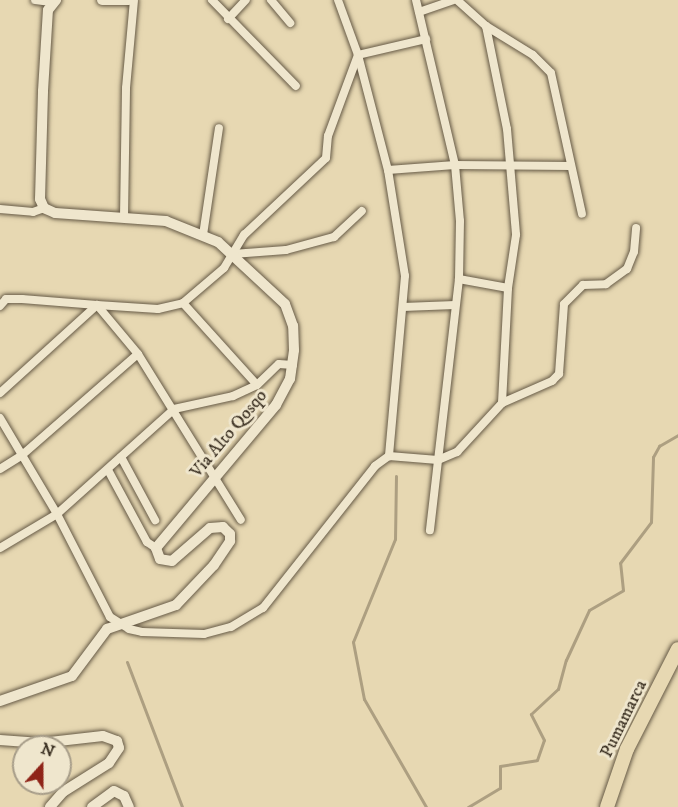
<!DOCTYPE html>
<html>
<head>
<meta charset="utf-8">
<style>
	body { margin:0 }
	#map { position:relative; width:678px; height:807px; overflow:hidden; background:#e7d8b2; font-family:"IM FELL DW Pica",serif }
	div>[style] { position:absolute }
	.stream>* { height:3px; margin:-1.5px; padding:0 1.5px; transform-origin:1.5px; border-radius:1.5px; background:#ad9f81 }
	.roads { filter:drop-shadow(0 0 2px #665a46) drop-shadow(0 0 2px #665a46) }
	.minor>* { height:8px; margin:-4px; padding:0 4px; transform-origin:4px; border-radius:4px; background:#efe6cd }
	.tertiary>* { height:10px; margin:-5px; padding:0 5px; transform-origin:5px; border-radius:5px; background:#efe6cd }
	.primary>* { height:14px; margin:-7px; padding:0 7px; transform-origin:7px; border-radius:7px; background:#e7d8b2 }
	span { translate:-50% -50%; white-space:nowrap; text-align:center; line-height:1.15; -webkit-text-stroke:6px #efe6cd; paint-order:stroke }
	.street-label { font-size:18px; color:#3b3022 }
	.north { position:absolute; left:12px; top:735px; width:60px; height:60px; box-sizing:border-box; background:#efe6cd; border:2px solid #a79d89; border-radius:50%; rotate:21deg; font-size:16px; font-weight:700; line-height:24px; text-align:center; color:#3b3022 }
	.north::after { content:''; display:block; margin:auto; width:21px; height:27px; background:#8f2418; clip-path:polygon(50% 0,100% 100%,50% 72%,0 100%) }
</style>
</head>
<body>
<div id="map">
	<div class="stream">
		<i style="left:396px;top:476px;width:63px;rotate:90.9deg"></i>
		<i style="left:395px;top:539px;width:111px;rotate:112.2deg"></i>
		<i style="left:353px;top:642px;width:58px;rotate:79.1deg"></i>
		<i style="left:364px;top:699px;width:125px;rotate:60.1deg"></i>
		<i style="left:127px;top:662px;width:155px;rotate:69.2deg"></i>
		<i style="left:468px;top:807px;width:37px;rotate:-31deg"></i>
		<i style="left:500px;top:788px;width:22px;rotate:-90deg"></i>
		<i style="left:500px;top:766px;width:37px;rotate:-9deg"></i>
		<i style="left:537px;top:760px;width:21px;rotate:-71deg"></i>
		<i style="left:544px;top:740px;width:29px;rotate:-117deg"></i>
		<i style="left:531px;top:714px;width:37px;rotate:-43deg"></i>
		<i style="left:558px;top:689px;width:30px;rotate:-75deg"></i>
		<i style="left:566px;top:660px;width:55px;rotate:-65.3deg"></i>
		<i style="left:589px;top:610px;width:39px;rotate:-30deg"></i>
		<i style="left:623px;top:590px;width:27px;rotate:-96deg"></i>
		<i style="left:620px;top:563px;width:51px;rotate:-52.9deg"></i>
		<i style="left:651px;top:522px;width:65px;rotate:-88.2deg"></i>
		<i style="left:653px;top:457px;width:13px;rotate:-61deg"></i>
		<i style="left:659px;top:446px;width:22px;rotate:-30deg"></i>
	</div>
	<div class="roads">
		<div class="minor">
			<i style="left:35px;top:0;width:16px;rotate:7deg"></i>
			<i style="left:212px;top:0;width:120px;rotate:45.7deg"></i>
			<i style="left:271px;top:0;width:30px;rotate:50deg"></i>
			<i style="left:338px;top:0;width:59px;rotate:70deg"></i>
			<i style="left:358px;top:55px;width:119px;rotate:75.4deg"></i>
			<i style="left:388px;top:170px;width:107px;rotate:80.9deg"></i>
			<i style="left:405px;top:276px;width:181px;rotate:95.1deg"></i>
			<i style="left:416px;top:0;width:170px;rotate:76.7deg"></i>
			<i style="left:455px;top:165px;width:56px;rotate:84.9deg"></i>
			<i style="left:460px;top:221px;width:58px;rotate:91deg"></i>
			<i style="left:459px;top:279px;width:253px;rotate:96.6deg"></i>
			<i style="left:457px;top:0;width:39px;rotate:42deg"></i>
			<i style="left:486px;top:26px;width:55px;rotate:31.7deg"></i>
			<i style="left:533px;top:55px;width:25px;rotate:45deg"></i>
			<i style="left:551px;top:73px;width:144px;rotate:77.6deg"></i>
			<i style="left:419px;top:12px;width:36px;rotate:-19deg"></i>
			<i style="left:228px;top:19px;width:26px;rotate:-47deg"></i>
			<i style="left:486px;top:26px;width:105px;rotate:78.5deg"></i>
			<i style="left:507px;top:129px;width:106px;rotate:85.1deg"></i>
			<i style="left:516px;top:235px;width:54px;rotate:98.6deg"></i>
			<i style="left:388px;top:170px;width:67px;rotate:-4.3deg"></i>
			<i style="left:455px;top:165px;width:116px;rotate:0.5deg"></i>
			<i style="left:0;top:209px;width:33px;rotate:5deg"></i>
			<i style="left:33px;top:212px;width:12px;rotate:-20deg"></i>
			<i style="left:124px;top:217px;width:129px;rotate:-89.1deg"></i>
			<i style="left:126px;top:88px;width:88px;rotate:-84.8deg"></i>
			<i style="left:203px;top:235px;width:108px;rotate:-81.5deg"></i>
			<i style="left:233px;top:254px;width:53px;rotate:-4.3deg"></i>
			<i style="left:286px;top:250px;width:50px;rotate:-15.2deg"></i>
			<i style="left:334px;top:237px;width:38px;rotate:-43deg"></i>
			<i style="left:183px;top:303px;width:110px;rotate:47.9deg"></i>
			<i style="left:0;top:306px;width:9px;rotate:-49deg"></i>
			<i style="left:6px;top:299px;width:16px"></i>
			<i style="left:22px;top:299px;width:75px;rotate:4.6deg"></i>
			<i style="left:97px;top:305px;width:64px;rotate:50.1deg"></i>
			<i style="left:138px;top:354px;width:195px;rotate:58.2deg"></i>
			<i style="left:403px;top:307px;width:52px;rotate:-2.2deg"></i>
			<i style="left:0;top:393px;width:131px;rotate:-42.2deg"></i>
			<i style="left:97px;top:305px;width:61px;rotate:3.8deg"></i>
			<i style="left:158px;top:309px;width:26px;rotate:-13deg"></i>
			<i style="left:183px;top:303px;width:54px;rotate:-40.5deg"></i>
			<i style="left:224px;top:268px;width:39px;rotate:-59deg"></i>
			<i style="left:244px;top:235px;width:112px;rotate:-43.2deg"></i>
			<i style="left:326px;top:158px;width:22px;rotate:-85deg"></i>
			<i style="left:328px;top:136px;width:86px;rotate:-69.7deg"></i>
			<i style="left:358px;top:55px;width:70px;rotate:-13.2deg"></i>
			<i style="left:502px;top:403px;width:55px;rotate:-23.7deg"></i>
			<i style="left:552px;top:381px;width:10px;rotate:-45deg"></i>
			<i style="left:559px;top:374px;width:70px;rotate:-85.9deg"></i>
			<i style="left:564px;top:304px;width:27px;rotate:-45deg"></i>
			<i style="left:583px;top:285px;width:23px;rotate:-2deg"></i>
			<i style="left:606px;top:284px;width:26px;rotate:-36deg"></i>
			<i style="left:627px;top:269px;width:18px;rotate:-68deg"></i>
			<i style="left:634px;top:252px;width:24px;rotate:-85deg"></i>
			<i style="left:0;top:418px;width:112px;rotate:59.3deg"></i>
			<i style="left:57px;top:514px;width:116px;rotate:62.8deg"></i>
			<i style="left:110px;top:617px;width:22px;rotate:32deg"></i>
			<i style="left:129px;top:629px;width:13px;rotate:13deg"></i>
			<i style="left:142px;top:632px;width:62px;rotate:1.8deg"></i>
			<i style="left:204px;top:634px;width:28px;rotate:-15deg"></i>
			<i style="left:231px;top:627px;width:37px;rotate:-31deg"></i>
			<i style="left:263px;top:608px;width:181px;rotate:-51.7deg"></i>
			<i style="left:375px;top:466px;width:17px;rotate:-36deg"></i>
			<i style="left:389px;top:456px;width:49px;rotate:4.7deg"></i>
			<i style="left:438px;top:460px;width:21px;rotate:-23deg"></i>
			<i style="left:457px;top:452px;width:67px;rotate:-47.4deg"></i>
			<i style="left:502px;top:403px;width:115px;rotate:-87deg"></i>
			<i style="left:508px;top:288px;width:50px;rotate:-169.6deg"></i>
			<i style="left:121px;top:457px;width:72px;rotate:61.6deg"></i>
			<i style="left:0;top:469px;width:25px;rotate:-32deg"></i>
			<i style="left:21px;top:456px;width:155px;rotate:-41.1deg"></i>
			<i style="left:108px;top:470px;width:82px;rotate:61.6deg"></i>
			<i style="left:147px;top:542px;width:11px;rotate:34deg"></i>
			<i style="left:0;top:548px;width:66px;rotate:-30.8deg"></i>
			<i style="left:57px;top:514px;width:157px;rotate:-41.9deg"></i>
			<i style="left:174px;top:409px;width:60px;rotate:-12.4deg"></i>
			<i style="left:233px;top:396px;width:26px;rotate:-25deg"></i>
			<i style="left:257px;top:385px;width:30px;rotate:-44deg"></i>
			<i style="left:279px;top:364px;width:14px;rotate:4deg"></i>
		</div>
		<div class="tertiary">
			<i style="left:102px;top:0;width:27px"></i>
			<i style="left:0;top:701px;width:76px;rotate:-19.1deg"></i>
			<i style="left:72px;top:676px;width:59px;rotate:-53.3deg"></i>
			<i style="left:107px;top:629px;width:73px;rotate:-19.2deg"></i>
			<i style="left:176px;top:605px;width:55px;rotate:-46.5deg"></i>
			<i style="left:214px;top:565px;width:29px;rotate:-56deg"></i>
			<i style="left:230px;top:541px;width:7px;rotate:-90deg"></i>
			<i style="left:230px;top:534px;width:10px;rotate:-135deg"></i>
			<i style="left:223px;top:527px;width:13px;rotate:176deg"></i>
			<i style="left:210px;top:528px;width:50px;rotate:139deg"></i>
			<i style="left:172px;top:561px;width:12px;rotate:-171deg"></i>
			<i style="left:160px;top:559px;width:12px;rotate:-110deg"></i>
			<i style="left:156px;top:548px;width:187px;rotate:-50deg"></i>
			<i style="left:276px;top:405px;width:30px;rotate:-62deg"></i>
			<i style="left:290px;top:379px;width:29px;rotate:-82deg"></i>
			<i style="left:294px;top:350px;width:24px;rotate:-92deg"></i>
			<i style="left:293px;top:326px;width:23px;rotate:-110deg"></i>
			<i style="left:285px;top:304px;width:91px;rotate:-137.2deg"></i>
			<i style="left:218px;top:242px;width:56px;rotate:-158deg"></i>
			<i style="left:166px;top:221px;width:111px;rotate:-175.9deg"></i>
			<i style="left:55px;top:213px;width:12px;rotate:-156deg"></i>
			<i style="left:44px;top:208px;width:10px;rotate:-114deg"></i>
			<i style="left:40px;top:199px;width:108px;rotate:-88.4deg"></i>
			<i style="left:43px;top:91px;width:81px;rotate:-86.5deg"></i>
			<i style="left:48px;top:10px;width:13px;rotate:-51deg"></i>
			<i style="left:0;top:740px;width:41px;rotate:4.2deg"></i>
			<i style="left:41px;top:743px;width:62px;rotate:-6.4deg"></i>
			<i style="left:103px;top:736px;width:15px;rotate:20deg"></i>
			<i style="left:117px;top:741px;width:7px;rotate:74deg"></i>
			<i style="left:119px;top:748px;width:18px;rotate:124deg"></i>
			<i style="left:109px;top:763px;width:54px;rotate:147.8deg"></i>
			<i style="left:63px;top:792px;width:20px;rotate:131deg"></i>
			<i style="left:92px;top:807px;width:27px;rotate:-36deg"></i>
			<i style="left:114px;top:791px;width:11px;rotate:27deg"></i>
			<i style="left:124px;top:796px;width:12px;rotate:66deg"></i>
		</div>
		<div class="primary">
			<i style="left:607px;top:807px;width:61px;rotate:-71deg"></i>
			<i style="left:627px;top:749px;width:112px;rotate:-63deg"></i>
		</div>
	</div>
	<div class="street-label">
		<span style="left:229px;top:434px;rotate:-50deg">Via Alto Qosqo</span>
		<span style="left:624px;top:719px;rotate:-64deg">Pumamarca</span>
	</div>
	<div class="north">N</div>
</div>
</body>
</html>
